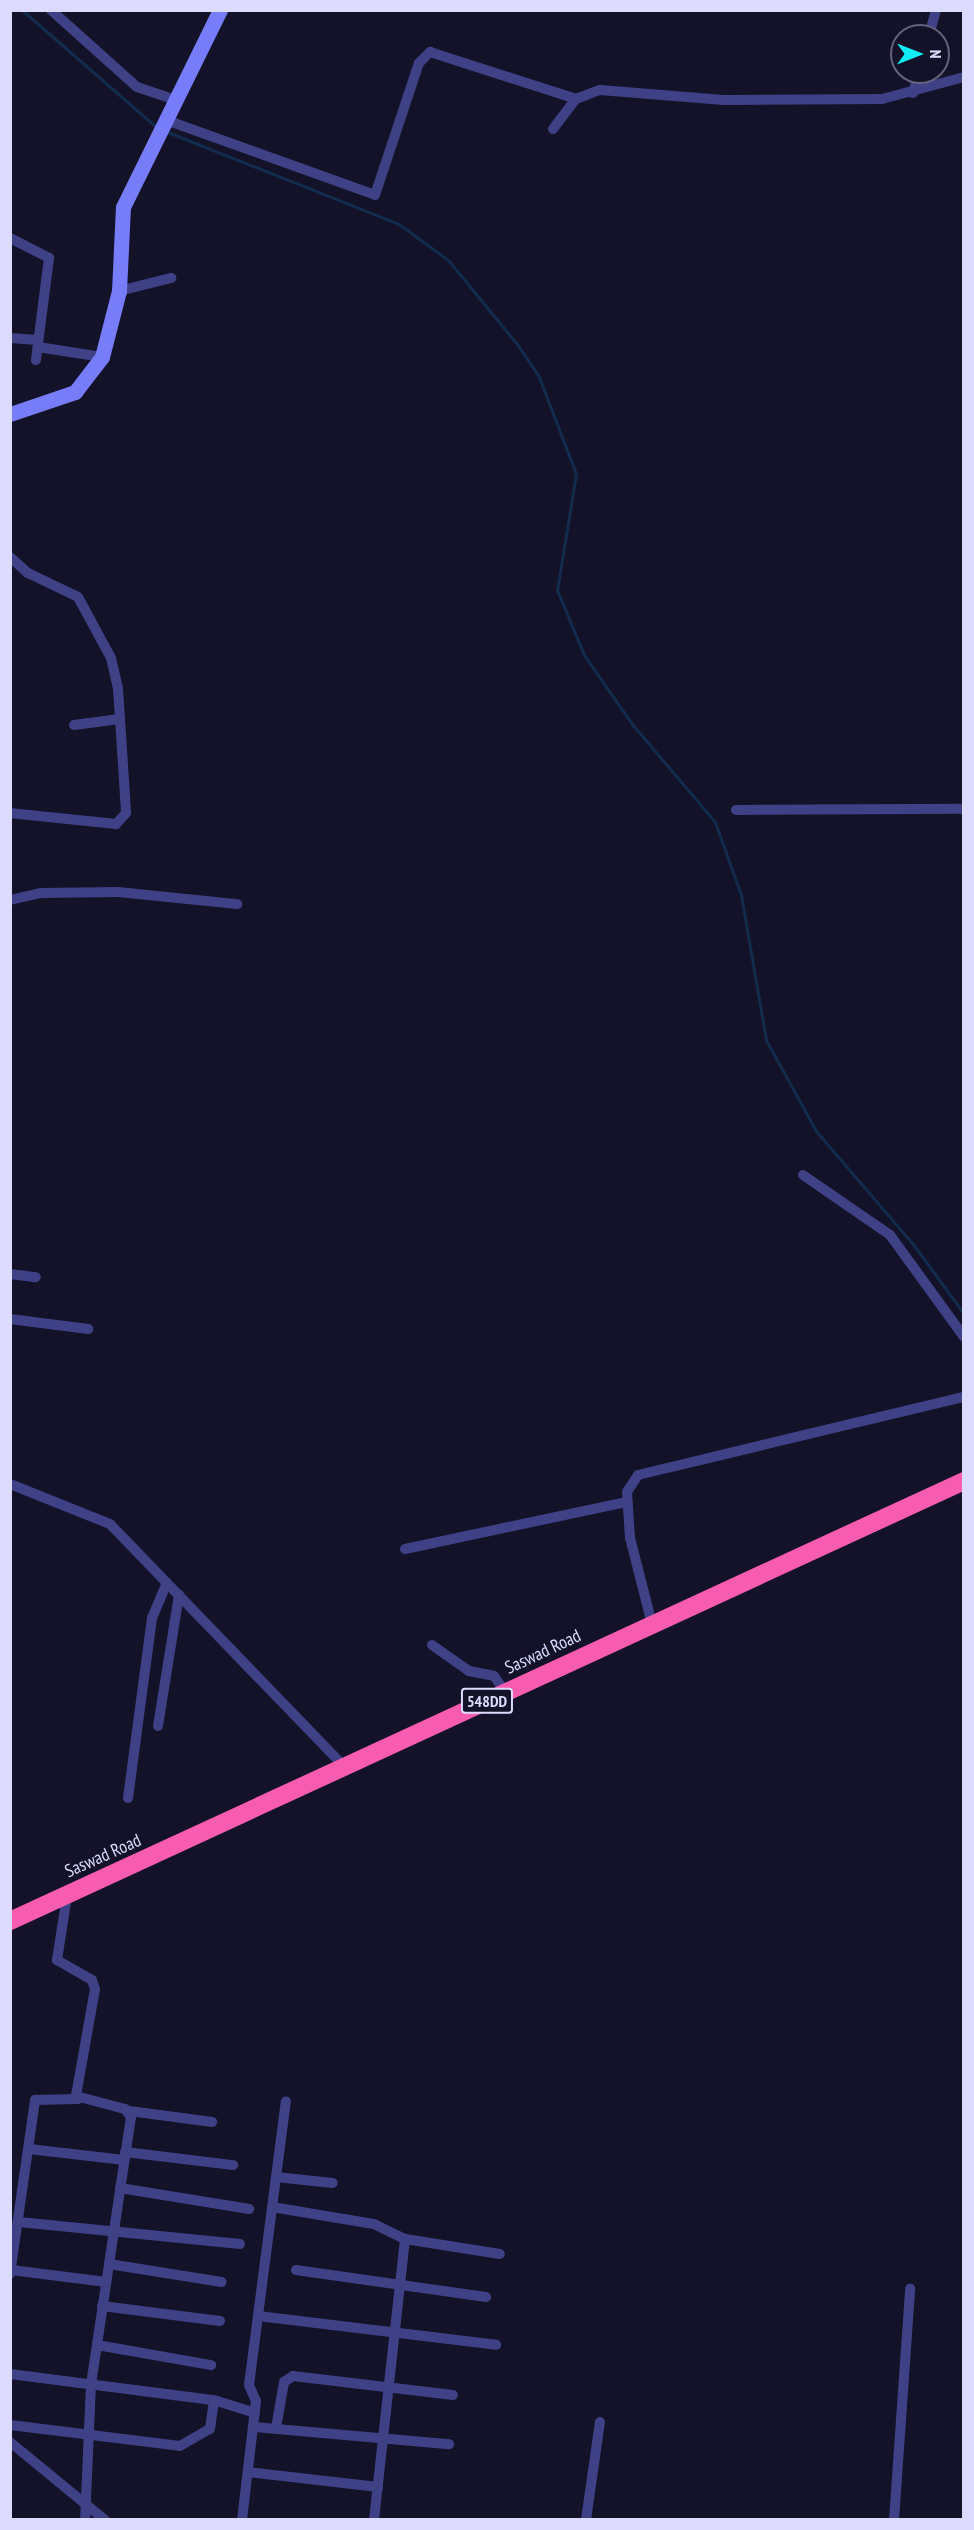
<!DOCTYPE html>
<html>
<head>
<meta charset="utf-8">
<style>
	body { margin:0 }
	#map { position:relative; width:974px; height:2530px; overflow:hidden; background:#141229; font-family:"PT Sans Narrow",sans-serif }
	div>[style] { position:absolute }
	.stream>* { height:3px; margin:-1.5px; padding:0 1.5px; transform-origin:1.5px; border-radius:1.5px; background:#112c4d }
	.street>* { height:10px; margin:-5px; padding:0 5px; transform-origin:5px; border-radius:5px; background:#3f4186 }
	.secondary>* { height:15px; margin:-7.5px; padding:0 7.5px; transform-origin:7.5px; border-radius:7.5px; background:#777cf9 }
	.highway>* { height:18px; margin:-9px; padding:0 9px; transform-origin:9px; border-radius:9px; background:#f85cb1 }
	span { translate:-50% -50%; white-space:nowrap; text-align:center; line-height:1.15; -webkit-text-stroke:5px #141229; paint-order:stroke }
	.shield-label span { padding:2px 4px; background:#141229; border:2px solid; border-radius:4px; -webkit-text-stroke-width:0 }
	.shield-label { font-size:16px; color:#dddbfd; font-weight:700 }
	.street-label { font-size:18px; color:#dddbfd }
	.frame { position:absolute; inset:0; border:12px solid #dddbfd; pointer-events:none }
	.north { position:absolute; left:890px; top:24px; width:60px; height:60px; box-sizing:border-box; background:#141229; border:2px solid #64627e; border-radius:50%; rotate:90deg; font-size:16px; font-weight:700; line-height:24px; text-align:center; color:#dddbfd }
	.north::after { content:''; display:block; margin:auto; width:21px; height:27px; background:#10edf5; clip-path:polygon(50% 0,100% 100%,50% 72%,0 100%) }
</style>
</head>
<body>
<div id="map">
	<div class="stream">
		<i style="left:22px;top:10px;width:178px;rotate:41.1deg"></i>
		<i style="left:165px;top:131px;width:252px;rotate:21.7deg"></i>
		<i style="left:399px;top:224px;width:61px;rotate:36.3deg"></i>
		<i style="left:448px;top:260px;width:109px;rotate:50.6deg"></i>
		<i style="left:517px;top:344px;width:40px;rotate:56deg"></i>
		<i style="left:539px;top:377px;width:104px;rotate:69.1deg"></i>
		<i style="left:576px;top:474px;width:118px;rotate:99.3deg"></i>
		<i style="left:557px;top:590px;width:70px;rotate:67.4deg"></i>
		<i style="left:584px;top:655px;width:84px;rotate:55.2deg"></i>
		<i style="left:632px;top:724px;width:128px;rotate:49.7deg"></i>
		<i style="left:715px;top:822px;width:77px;rotate:70.4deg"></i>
		<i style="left:741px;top:895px;width:147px;rotate:80.2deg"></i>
		<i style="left:766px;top:1040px;width:104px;rotate:61.2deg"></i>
		<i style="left:816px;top:1131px;width:149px;rotate:49.4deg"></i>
		<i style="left:913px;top:1244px;width:87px;rotate:53.9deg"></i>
	</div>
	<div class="street">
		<i style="left:51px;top:10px;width:115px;rotate:41.8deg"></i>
		<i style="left:137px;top:87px;width:41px;rotate:18.4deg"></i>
		<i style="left:929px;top:36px;width:27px;rotate:-75deg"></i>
		<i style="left:913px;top:93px;width:22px;rotate:-74deg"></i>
		<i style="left:166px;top:120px;width:222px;rotate:19.7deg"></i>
		<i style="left:375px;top:195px;width:139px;rotate:-71.6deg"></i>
		<i style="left:419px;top:63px;width:16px;rotate:-45deg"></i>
		<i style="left:430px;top:52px;width:153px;rotate:17.8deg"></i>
		<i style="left:553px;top:129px;width:38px;rotate:-53deg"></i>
		<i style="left:576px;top:99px;width:26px;rotate:-21deg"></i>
		<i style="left:600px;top:90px;width:124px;rotate:4.6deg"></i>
		<i style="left:724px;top:100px;width:158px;rotate:-0.4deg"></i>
		<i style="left:882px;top:99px;width:85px;rotate:-15deg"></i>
		<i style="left:10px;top:238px;width:44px;rotate:27.1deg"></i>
		<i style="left:49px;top:258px;width:103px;rotate:97.3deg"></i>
		<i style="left:119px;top:291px;width:54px;rotate:-14deg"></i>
		<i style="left:10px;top:338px;width:28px;rotate:4deg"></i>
		<i style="left:38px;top:347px;width:65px;rotate:8.9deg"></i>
		<i style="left:10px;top:557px;width:24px;rotate:42deg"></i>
		<i style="left:28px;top:573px;width:55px;rotate:25.6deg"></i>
		<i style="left:78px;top:597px;width:69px;rotate:61.6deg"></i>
		<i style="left:111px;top:658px;width:31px;rotate:77deg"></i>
		<i style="left:118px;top:688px;width:125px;rotate:86.3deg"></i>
		<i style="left:126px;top:813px;width:15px;rotate:132deg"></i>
		<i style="left:116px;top:824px;width:107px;rotate:-174.1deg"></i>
		<i style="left:74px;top:725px;width:46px;rotate:-7.4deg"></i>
		<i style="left:736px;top:810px;width:228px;rotate:-0.3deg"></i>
		<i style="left:10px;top:900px;width:32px;rotate:-13deg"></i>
		<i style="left:41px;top:893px;width:77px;rotate:-0.7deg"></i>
		<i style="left:118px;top:892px;width:120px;rotate:5.8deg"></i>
		<i style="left:803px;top:1175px;width:106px;rotate:34.6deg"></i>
		<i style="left:890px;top:1235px;width:126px;rotate:54deg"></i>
		<i style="left:10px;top:1274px;width:26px;rotate:7deg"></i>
		<i style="left:10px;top:1319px;width:79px;rotate:7.3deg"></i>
		<i style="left:10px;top:1484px;width:108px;rotate:21.8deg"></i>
		<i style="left:110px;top:1524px;width:338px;rotate:46deg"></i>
		<i style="left:405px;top:1549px;width:227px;rotate:-12deg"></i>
		<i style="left:652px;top:1624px;width:89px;rotate:-104.3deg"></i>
		<i style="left:630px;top:1538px;width:46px;rotate:-93.7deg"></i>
		<i style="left:627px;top:1492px;width:20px;rotate:-57deg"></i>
		<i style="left:638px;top:1475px;width:335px;rotate:-13.5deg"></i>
		<i style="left:432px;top:1645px;width:45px;rotate:35.1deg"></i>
		<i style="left:469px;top:1671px;width:25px;rotate:11deg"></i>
		<i style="left:494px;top:1676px;width:21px;rotate:55deg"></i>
		<i style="left:158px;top:1726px;width:133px;rotate:-80.9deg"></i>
		<i style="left:128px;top:1798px;width:182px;rotate:-82.4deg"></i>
		<i style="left:152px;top:1618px;width:38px;rotate:-67deg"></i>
		<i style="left:67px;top:1896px;width:65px;rotate:98.9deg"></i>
		<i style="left:57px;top:1960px;width:40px;rotate:29.7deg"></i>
		<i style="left:92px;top:1980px;width:9px;rotate:72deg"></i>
		<i style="left:95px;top:1989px;width:109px;rotate:100.1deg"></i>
		<i style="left:76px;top:2096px;width:51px;rotate:14.9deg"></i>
		<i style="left:125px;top:2109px;width:10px;rotate:53deg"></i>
		<i style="left:131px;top:2117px;width:270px;rotate:98.5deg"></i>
		<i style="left:91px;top:2384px;width:136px;rotate:92.5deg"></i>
		<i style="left:129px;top:2111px;width:84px;rotate:7.5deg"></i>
		<i style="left:29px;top:2149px;width:96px;rotate:6.6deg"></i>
		<i style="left:125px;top:2152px;width:109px;rotate:6.9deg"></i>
		<i style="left:276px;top:2177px;width:57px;rotate:6deg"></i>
		<i style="left:120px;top:2188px;width:131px;rotate:9.2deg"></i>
		<i style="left:272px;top:2207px;width:103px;rotate:9.5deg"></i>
		<i style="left:374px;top:2224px;width:34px;rotate:26deg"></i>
		<i style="left:405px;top:2239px;width:96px;rotate:9deg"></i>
		<i style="left:19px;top:2222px;width:222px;rotate:5.7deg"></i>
		<i style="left:109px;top:2264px;width:114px;rotate:9.1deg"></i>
		<i style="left:11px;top:2270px;width:96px;rotate:7.2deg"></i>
		<i style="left:296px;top:2270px;width:192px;rotate:8.1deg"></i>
		<i style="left:10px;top:2274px;width:176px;rotate:-81.8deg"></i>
		<i style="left:35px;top:2100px;width:43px;rotate:-1.3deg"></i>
		<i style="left:102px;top:2306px;width:119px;rotate:7.2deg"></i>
		<i style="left:258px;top:2316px;width:240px;rotate:6.9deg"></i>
		<i style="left:97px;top:2345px;width:116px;rotate:10deg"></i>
		<i style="left:10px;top:2374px;width:206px;rotate:7.3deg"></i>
		<i style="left:214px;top:2400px;width:43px;rotate:17.6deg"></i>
		<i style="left:10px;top:2425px;width:171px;rotate:7deg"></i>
		<i style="left:180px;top:2446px;width:34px;rotate:-30deg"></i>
		<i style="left:210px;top:2429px;width:29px;rotate:-82deg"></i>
		<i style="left:253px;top:2427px;width:197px;rotate:5deg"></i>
		<i style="left:276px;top:2428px;width:47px;rotate:-80.1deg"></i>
		<i style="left:284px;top:2382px;width:11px;rotate:-34deg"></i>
		<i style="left:293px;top:2376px;width:161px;rotate:6.8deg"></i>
		<i style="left:10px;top:2442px;width:123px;rotate:39.4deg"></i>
		<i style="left:248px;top:2472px;width:131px;rotate:6.6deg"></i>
		<i style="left:242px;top:2520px;width:120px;rotate:-83.3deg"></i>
		<i style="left:256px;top:2401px;width:17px;rotate:-114deg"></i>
		<i style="left:249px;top:2385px;width:286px;rotate:-82.6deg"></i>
		<i style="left:374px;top:2520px;width:283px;rotate:-83.7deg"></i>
		<i style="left:586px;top:2520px;width:99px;rotate:-81.9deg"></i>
		<i style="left:894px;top:2520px;width:232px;rotate:-86deg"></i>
	</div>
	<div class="secondary">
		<i style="left:10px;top:414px;width:69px;rotate:-18.7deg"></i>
		<i style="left:75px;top:392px;width:44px;rotate:-52.4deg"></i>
		<i style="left:102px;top:357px;width:68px;rotate:-75.6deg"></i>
		<i style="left:119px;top:291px;width:84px;rotate:-87.3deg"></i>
		<i style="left:123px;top:207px;width:220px;rotate:-63.8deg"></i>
	</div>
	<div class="highway">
		<i style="left:10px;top:1921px;width:1051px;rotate:-24.76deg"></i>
	</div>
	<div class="shield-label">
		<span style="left:487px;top:1701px">548DD</span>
	</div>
	<div class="street-label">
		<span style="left:543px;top:1652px;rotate:-25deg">Saswad Road</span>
		<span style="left:103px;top:1856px;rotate:-24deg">Saswad Road</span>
	</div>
	<div class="frame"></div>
	<div class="north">N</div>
</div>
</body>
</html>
